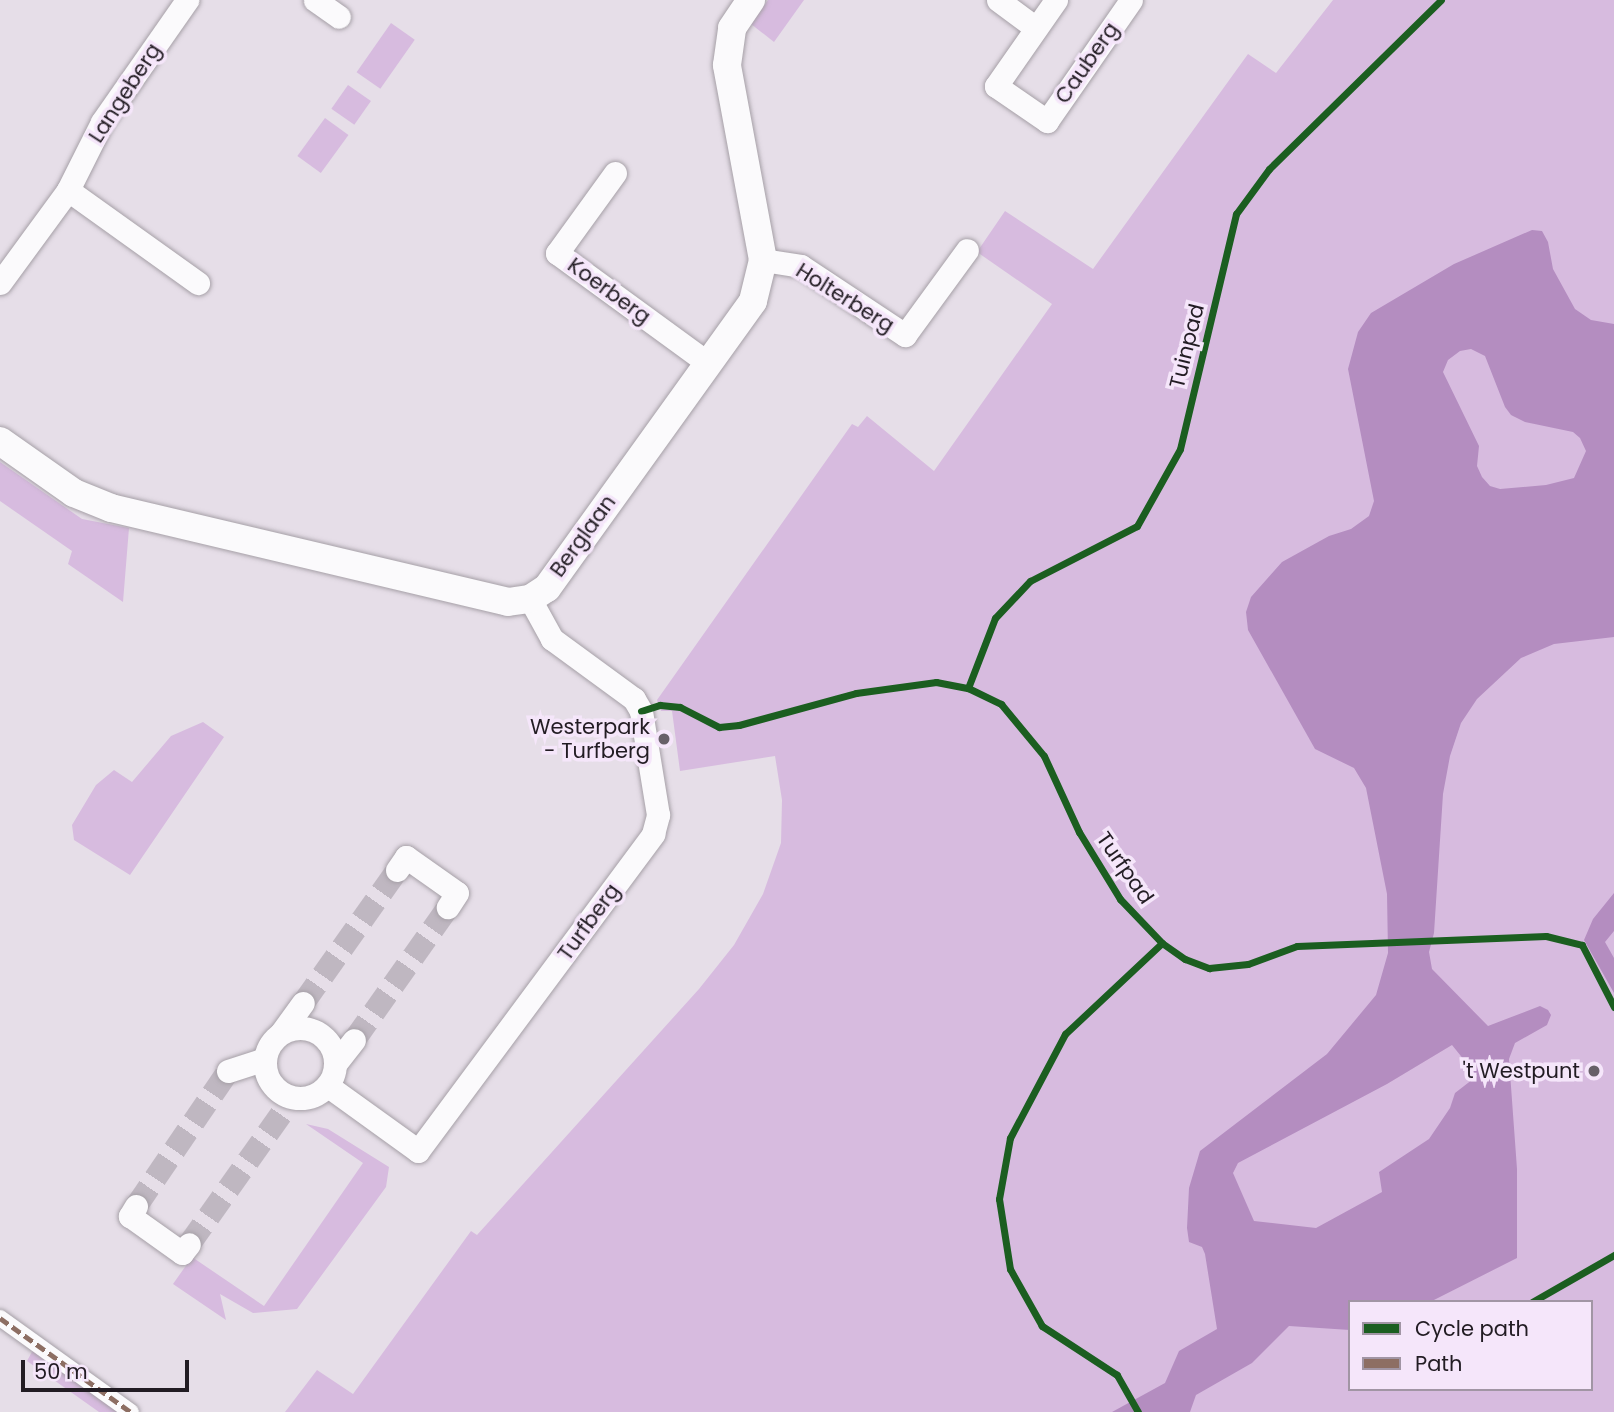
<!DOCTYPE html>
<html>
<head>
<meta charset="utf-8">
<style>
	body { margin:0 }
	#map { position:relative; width:1614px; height:1412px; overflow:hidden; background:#e6dee8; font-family:Poppins,sans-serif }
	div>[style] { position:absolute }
	.green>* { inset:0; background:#d7bbdf; transform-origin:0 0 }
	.water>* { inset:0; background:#b48dc0 }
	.minor-tunnel>* { height:23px; margin-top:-11.5px; transform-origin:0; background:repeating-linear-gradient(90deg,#bfb7c1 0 23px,transparent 0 34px) }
	.roads { filter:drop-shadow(0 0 2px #a6a0a7) drop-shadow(0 0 2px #a6a0a7) }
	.pedestrian>* { height:16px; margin:-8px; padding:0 8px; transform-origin:8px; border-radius:8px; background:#fbfafc }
	.minor>* { height:23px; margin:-11.5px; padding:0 11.5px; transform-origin:11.5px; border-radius:11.5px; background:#fbfafc }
	.minor>.ring { margin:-11.5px; padding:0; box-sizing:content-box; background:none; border:23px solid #fbfafc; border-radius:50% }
	.tertiary>* { height:28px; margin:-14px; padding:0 14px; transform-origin:14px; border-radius:14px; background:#fbfafc }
	.quiet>* { height:5px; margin-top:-2.5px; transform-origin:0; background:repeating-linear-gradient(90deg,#8d6e63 0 10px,transparent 0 15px) }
	.cycleway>* { height:7px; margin:-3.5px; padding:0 3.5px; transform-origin:3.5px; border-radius:3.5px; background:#1b5e20 }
	.dots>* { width:19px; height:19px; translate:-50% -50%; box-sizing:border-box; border:4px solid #f5e6fa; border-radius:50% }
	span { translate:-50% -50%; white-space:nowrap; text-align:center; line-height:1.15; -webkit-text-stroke:7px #f5e6fa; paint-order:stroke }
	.street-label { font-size:21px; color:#221c23 }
	.poi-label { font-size:21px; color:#221c23 }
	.right { translate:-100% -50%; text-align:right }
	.legend { position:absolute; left:1348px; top:1300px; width:245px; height:91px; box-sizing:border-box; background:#f5e6fa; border:2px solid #a195a4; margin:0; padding:9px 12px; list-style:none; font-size:21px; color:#221c23 }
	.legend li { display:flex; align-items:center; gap:14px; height:35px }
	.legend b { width:35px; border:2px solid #a195a4 }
	.scale { position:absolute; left:21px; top:1360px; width:168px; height:32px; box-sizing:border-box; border:4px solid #221c23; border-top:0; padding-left:9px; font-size:21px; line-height:24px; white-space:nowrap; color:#221c23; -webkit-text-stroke:5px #f5e6fa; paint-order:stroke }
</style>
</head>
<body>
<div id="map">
	<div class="green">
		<i style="clip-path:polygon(768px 0,804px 0,774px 42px,751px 24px)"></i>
		<i style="clip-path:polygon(evenodd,1333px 0,1614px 0,1614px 1412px,285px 1412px,317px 1370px,353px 1394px,471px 1231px,477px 1235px,699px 989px,734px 945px,763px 894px,781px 843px,782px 800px,775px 756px,680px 771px,672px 711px,661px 711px,657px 700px,852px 424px,858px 427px,867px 416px,934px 471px,1052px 304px,977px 252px,1005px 211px,1093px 269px,1248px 54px,1276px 73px,1333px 0,1350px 1302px,1591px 1302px,1591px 1389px,1350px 1389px,1350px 1302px)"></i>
		<i style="left:391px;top:23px;width:29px;height:60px;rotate:35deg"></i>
		<i style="left:348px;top:85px;width:28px;height:29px;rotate:35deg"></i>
		<i style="left:325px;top:118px;width:29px;height:47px;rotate:36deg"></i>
		<i style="clip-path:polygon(0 462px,82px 519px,129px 528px,123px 602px,68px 564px,72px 551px,0 501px)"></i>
		<i style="clip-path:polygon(203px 722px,224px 737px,130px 875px,74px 840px,72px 825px,96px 785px,114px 770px,132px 782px,171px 736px)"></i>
		<i style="clip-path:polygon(306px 1124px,328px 1129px,389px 1167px,386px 1187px,297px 1309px,253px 1313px,220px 1294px,226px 1320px,173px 1284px,192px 1257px,264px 1306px,363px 1163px)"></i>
		<i style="clip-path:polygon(33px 1350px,119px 1412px,99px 1412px,27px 1361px)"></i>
	</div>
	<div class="water">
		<i style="clip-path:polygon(evenodd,1532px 230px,1542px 231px,1548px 242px,1553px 269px,1575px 309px,1591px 320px,1614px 324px,1614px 637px,1554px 644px,1521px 658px,1477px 699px,1461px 723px,1450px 756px,1443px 794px,1434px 933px,1429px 952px,1432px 969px,1488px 1026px,1540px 1006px,1548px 1010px,1551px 1015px,1547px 1025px,1515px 1043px,1509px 1059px,1517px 1169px,1517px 1258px,1430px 1302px,1350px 1302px,1350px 1330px,1289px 1326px,1252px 1363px,1196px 1395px,1190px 1412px,1112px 1412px,1165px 1383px,1179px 1351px,1217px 1329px,1205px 1254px,1202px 1247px,1189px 1242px,1187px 1228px,1189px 1188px,1200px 1151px,1327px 1054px,1376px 995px,1388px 953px,1387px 894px,1366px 788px,1354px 768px,1315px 749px,1248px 630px,1246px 612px,1251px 597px,1282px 562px,1329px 536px,1351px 529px,1369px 516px,1374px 501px,1348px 369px,1358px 332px,1371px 313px,1454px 264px,1532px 230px,1471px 349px,1485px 356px,1505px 407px,1511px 415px,1525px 422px,1573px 432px,1580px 438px,1586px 451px,1574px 478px,1546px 485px,1500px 489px,1490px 486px,1482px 477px,1477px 466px,1479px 446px,1443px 372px,1448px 360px,1460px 351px,1471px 349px,1532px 230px,1452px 1045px,1477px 1076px,1455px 1093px,1450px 1108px,1429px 1139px,1379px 1172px,1382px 1192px,1316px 1228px,1254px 1221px,1233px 1173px,1238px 1163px,1387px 1084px,1452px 1045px)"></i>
		<i style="clip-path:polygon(1614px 893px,1614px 931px,1605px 942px,1614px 958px,1614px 993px,1584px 940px,1593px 919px)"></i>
	</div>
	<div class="minor-tunnel">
		<i style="left:303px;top:1003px;width:163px;rotate:-54.7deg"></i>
		<i style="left:354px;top:1040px;width:163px;rotate:-54.7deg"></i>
		<i style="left:136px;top:1206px;width:163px;rotate:-55.7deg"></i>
		<i style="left:189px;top:1244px;width:163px;rotate:-54.7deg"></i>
	</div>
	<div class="roads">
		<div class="pedestrian">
			<i style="left:0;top:1318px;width:161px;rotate:35.7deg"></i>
		</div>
		<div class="minor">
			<i style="left:315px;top:0;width:29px;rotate:35deg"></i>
			<i style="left:998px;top:0;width:47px;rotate:36.4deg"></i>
			<i style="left:1056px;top:0;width:105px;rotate:124.9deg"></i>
			<i style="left:996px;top:86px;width:62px;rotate:34.5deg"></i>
			<i style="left:1047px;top:121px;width:147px;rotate:-55.2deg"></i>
			<i style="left:615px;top:173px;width:99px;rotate:125.9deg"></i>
			<i style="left:557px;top:253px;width:187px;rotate:36.1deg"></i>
			<i style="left:68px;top:190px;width:160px;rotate:35.6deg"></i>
			<i style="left:763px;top:260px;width:38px;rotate:9deg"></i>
			<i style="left:801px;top:266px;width:125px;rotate:33.6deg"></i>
			<i style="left:905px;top:335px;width:105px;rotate:-53.9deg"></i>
			<i style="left:0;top:283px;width:115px;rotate:-53.8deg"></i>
			<i style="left:68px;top:190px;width:76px;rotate:-63.4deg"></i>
			<i style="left:102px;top:122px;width:149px;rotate:-55.1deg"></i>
			<i style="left:397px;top:870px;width:16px;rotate:-55deg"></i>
			<i style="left:406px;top:857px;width:62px;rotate:35.2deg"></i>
			<i style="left:457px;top:893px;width:17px;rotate:123deg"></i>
			<i class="ring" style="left:265px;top:1028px;width:47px;height:47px"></i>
			<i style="left:281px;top:1033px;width:37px;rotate:-54deg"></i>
			<i style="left:336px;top:1063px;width:29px;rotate:-52deg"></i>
			<i style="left:228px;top:1071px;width:39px;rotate:-18deg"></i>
			<i style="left:328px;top:1086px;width:111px;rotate:35.8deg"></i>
			<i style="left:418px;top:1151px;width:395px;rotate:-53.4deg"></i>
			<i style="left:653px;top:834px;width:20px;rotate:-75deg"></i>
			<i style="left:658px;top:815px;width:105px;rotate:-99.3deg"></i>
			<i style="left:641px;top:711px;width:14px;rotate:-120deg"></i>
			<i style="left:634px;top:699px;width:102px;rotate:-143.8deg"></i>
			<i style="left:552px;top:639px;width:46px;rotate:-118.8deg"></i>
			<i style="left:136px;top:1206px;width:12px;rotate:121deg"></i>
			<i style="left:130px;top:1216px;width:64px;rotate:35.4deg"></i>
			<i style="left:182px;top:1253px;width:11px;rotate:-52deg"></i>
		</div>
		<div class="tertiary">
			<i style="left:0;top:441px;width:90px;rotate:35.1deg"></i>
			<i style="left:74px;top:493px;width:40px;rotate:22deg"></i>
			<i style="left:111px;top:508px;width:408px;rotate:13.3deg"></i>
			<i style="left:508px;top:602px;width:22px;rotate:-8deg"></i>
			<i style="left:530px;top:599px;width:20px;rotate:-33deg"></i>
			<i style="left:547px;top:588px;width:353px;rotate:-54.3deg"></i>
			<i style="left:753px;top:301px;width:42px;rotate:-76.3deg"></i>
			<i style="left:763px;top:260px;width:198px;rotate:-100.5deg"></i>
			<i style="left:727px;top:65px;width:37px;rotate:-82deg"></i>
			<i style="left:732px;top:28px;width:34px;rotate:-56deg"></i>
		</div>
	</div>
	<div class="quiet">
		<i style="left:0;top:1318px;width:161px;rotate:35.7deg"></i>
	</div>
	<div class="cycleway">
		<i style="left:968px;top:688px;width:75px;rotate:-68.9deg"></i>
		<i style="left:995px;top:618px;width:51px;rotate:-46.6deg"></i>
		<i style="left:1030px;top:581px;width:120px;rotate:-27.2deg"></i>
		<i style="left:1137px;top:526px;width:88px;rotate:-60.8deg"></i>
		<i style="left:1180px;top:449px;width:242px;rotate:-76.6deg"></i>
		<i style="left:1236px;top:214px;width:56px;rotate:-53.7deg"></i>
		<i style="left:1269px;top:169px;width:241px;rotate:-44.5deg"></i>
		<i style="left:641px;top:711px;width:20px;rotate:-18deg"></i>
		<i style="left:660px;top:705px;width:20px;rotate:6deg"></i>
		<i style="left:680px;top:707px;width:44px;rotate:27.1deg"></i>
		<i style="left:719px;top:727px;width:20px;rotate:-6deg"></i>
		<i style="left:739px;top:725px;width:121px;rotate:-15.3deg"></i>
		<i style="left:856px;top:693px;width:81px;rotate:-7.8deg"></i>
		<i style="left:936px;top:682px;width:33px;rotate:11deg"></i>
		<i style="left:968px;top:688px;width:37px;rotate:26deg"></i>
		<i style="left:1001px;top:704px;width:67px;rotate:50.4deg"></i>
		<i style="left:1044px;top:756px;width:84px;rotate:65.3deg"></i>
		<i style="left:1079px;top:832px;width:79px;rotate:58.5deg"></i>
		<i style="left:1120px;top:899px;width:61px;rotate:46.3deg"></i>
		<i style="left:1162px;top:943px;width:28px;rotate:35deg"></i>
		<i style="left:1185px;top:959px;width:26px;rotate:21deg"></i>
		<i style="left:1209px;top:968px;width:39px;rotate:-6deg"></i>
		<i style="left:1248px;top:964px;width:52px;rotate:-20.2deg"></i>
		<i style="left:1297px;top:946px;width:249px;rotate:-2.3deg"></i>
		<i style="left:1546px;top:936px;width:37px;rotate:14deg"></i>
		<i style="left:1582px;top:945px;width:70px;rotate:62.7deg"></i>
		<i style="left:1532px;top:1302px;width:95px;rotate:-29.8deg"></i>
		<i style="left:1138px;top:1412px;width:43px;rotate:-119.6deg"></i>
		<i style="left:1117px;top:1375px;width:90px;rotate:-146.8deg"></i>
		<i style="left:1042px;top:1326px;width:65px;rotate:-119.3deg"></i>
		<i style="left:1010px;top:1269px;width:71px;rotate:-98.9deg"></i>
		<i style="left:999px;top:1199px;width:62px;rotate:-79.8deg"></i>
		<i style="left:1010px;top:1138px;width:118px;rotate:-62.1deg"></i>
		<i style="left:1065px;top:1034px;width:133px;rotate:-43.2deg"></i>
	</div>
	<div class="dots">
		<i style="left:664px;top:739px;background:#676068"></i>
		<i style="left:1594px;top:1071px;background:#676068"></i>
	</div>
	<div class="street-label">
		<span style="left:1087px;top:63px;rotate:-55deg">Cauberg</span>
		<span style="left:125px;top:93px;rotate:-57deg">Langeberg</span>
		<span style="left:609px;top:291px;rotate:36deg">Koerberg</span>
		<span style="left:845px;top:298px;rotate:32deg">Holterberg</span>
		<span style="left:1187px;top:346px;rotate:-76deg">Tuinpad</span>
		<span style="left:583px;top:536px;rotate:-54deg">Berglaan</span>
		<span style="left:1125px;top:868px;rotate:55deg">Turfpad</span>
		<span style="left:589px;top:922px;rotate:-54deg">Turfberg</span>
	</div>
	<div class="poi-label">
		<span class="right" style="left:650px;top:739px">Westerpark<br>- Turfberg</span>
		<span class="right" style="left:1580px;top:1071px">'t Westpunt</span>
	</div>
	<ul class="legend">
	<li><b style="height:9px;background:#1b5e20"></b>Cycle path</li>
	<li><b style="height:9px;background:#8d6e63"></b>Path</li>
	</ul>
	<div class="scale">50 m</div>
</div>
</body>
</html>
